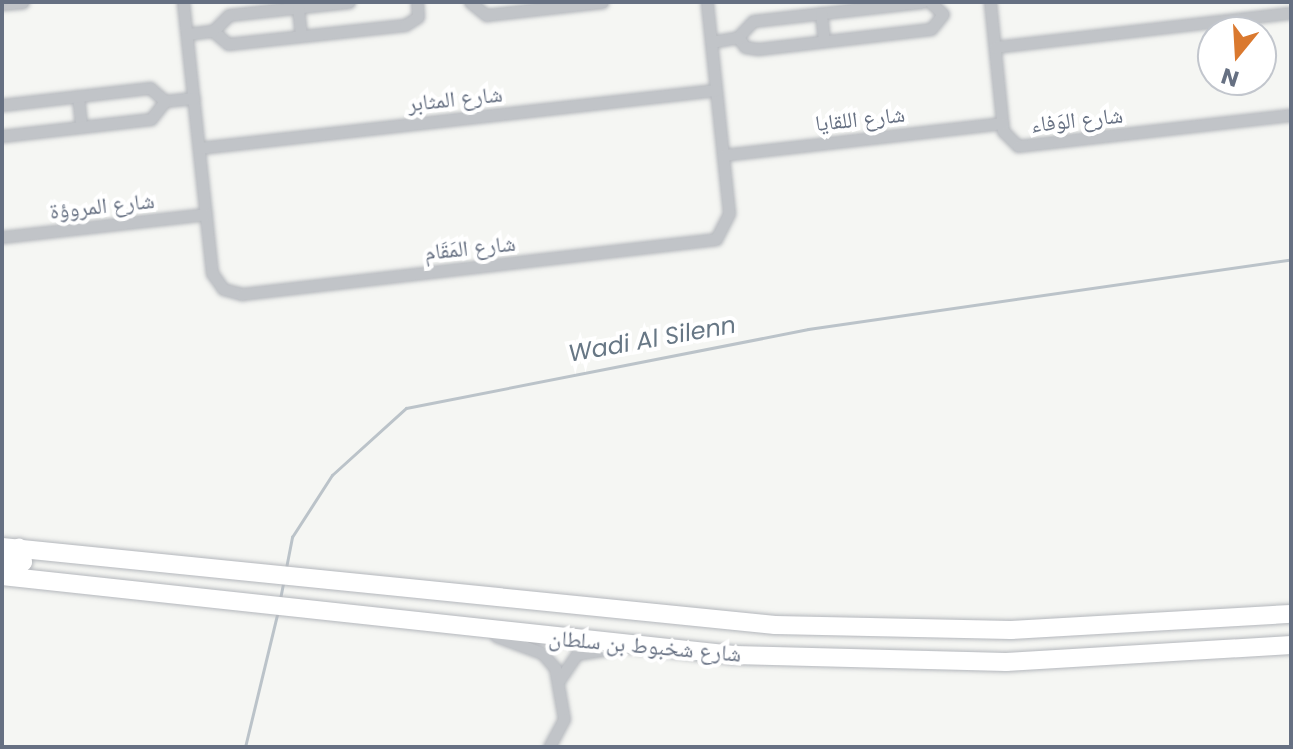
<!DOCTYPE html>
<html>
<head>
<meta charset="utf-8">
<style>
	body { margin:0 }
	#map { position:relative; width:1293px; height:749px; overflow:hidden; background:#f5f6f3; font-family:Poppins,"Noto Naskh Arabic",sans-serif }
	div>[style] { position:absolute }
	.stream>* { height:3px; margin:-1.5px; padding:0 1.5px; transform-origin:1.5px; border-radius:1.5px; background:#bbc3c9 }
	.roads { filter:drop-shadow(0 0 2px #b4b7bc) drop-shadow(0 0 2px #b4b7bc) }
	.minor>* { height:11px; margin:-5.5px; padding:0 5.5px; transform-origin:5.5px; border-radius:5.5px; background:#c1c4c8 }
	.primary>* { height:18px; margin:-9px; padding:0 9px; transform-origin:9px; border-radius:9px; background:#fff }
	span { translate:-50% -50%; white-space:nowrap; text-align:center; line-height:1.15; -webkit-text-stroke:8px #fff; paint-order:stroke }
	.street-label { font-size:22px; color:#667082 }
	.water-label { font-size:24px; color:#677785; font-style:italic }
	.frame { position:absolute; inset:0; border:4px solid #667082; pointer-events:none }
	.north { position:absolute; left:1197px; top:16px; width:80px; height:80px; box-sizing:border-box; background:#fff; border:2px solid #c2c6cd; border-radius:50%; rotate:198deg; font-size:22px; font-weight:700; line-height:32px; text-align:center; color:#667082 }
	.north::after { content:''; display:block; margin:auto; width:28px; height:36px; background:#da792f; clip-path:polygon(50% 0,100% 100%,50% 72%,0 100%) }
</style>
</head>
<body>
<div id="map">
	<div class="stream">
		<i style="left:286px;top:568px;width:32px;rotate:-79deg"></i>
		<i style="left:292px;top:537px;width:74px;rotate:-57.2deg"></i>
		<i style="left:332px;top:475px;width:100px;rotate:-42.2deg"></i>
		<i style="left:406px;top:408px;width:410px;rotate:-11.1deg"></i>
		<i style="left:808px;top:329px;width:488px;rotate:-8.2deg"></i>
		<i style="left:280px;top:599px;width:16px;rotate:-79deg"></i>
		<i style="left:245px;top:747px;width:140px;rotate:-76.4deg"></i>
	</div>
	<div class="roads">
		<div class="minor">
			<i style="left:183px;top:2px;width:273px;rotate:83.9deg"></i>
			<i style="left:212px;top:273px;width:19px;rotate:55deg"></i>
			<i style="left:223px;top:289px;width:20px;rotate:15deg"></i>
			<i style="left:242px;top:294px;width:477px;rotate:-6.6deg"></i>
			<i style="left:716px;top:239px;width:29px;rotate:-63deg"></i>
			<i style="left:729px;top:213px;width:212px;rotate:-96deg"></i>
			<i style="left:349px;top:2px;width:121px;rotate:173.8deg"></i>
			<i style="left:229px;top:15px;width:23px;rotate:135deg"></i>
			<i style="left:213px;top:31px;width:20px;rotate:41deg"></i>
			<i style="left:228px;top:44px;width:178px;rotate:-6.1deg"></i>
			<i style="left:405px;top:25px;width:15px;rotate:-32deg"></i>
			<i style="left:418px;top:17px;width:15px;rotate:-94deg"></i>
			<i style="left:470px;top:2px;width:21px;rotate:39deg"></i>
			<i style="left:486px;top:15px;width:117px;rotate:-6.4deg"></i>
			<i style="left:922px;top:2px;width:170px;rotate:173.6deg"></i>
			<i style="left:753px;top:21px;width:22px;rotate:133deg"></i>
			<i style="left:738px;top:37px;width:12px;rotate:55deg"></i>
			<i style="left:745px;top:47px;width:13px;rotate:9deg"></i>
			<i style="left:758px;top:49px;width:174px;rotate:-6.6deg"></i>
			<i style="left:931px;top:29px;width:19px;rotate:-51deg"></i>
			<i style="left:943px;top:14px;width:18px;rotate:-137deg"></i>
			<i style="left:990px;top:2px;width:130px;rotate:84.2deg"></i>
			<i style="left:1003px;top:131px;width:21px;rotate:45deg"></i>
			<i style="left:1018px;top:146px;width:275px;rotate:-6.5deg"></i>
			<i style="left:2px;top:4px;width:21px;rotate:-5deg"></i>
			<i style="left:298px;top:8px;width:28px;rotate:84deg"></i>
			<i style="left:821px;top:13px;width:28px;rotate:84deg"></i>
			<i style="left:187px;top:34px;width:26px;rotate:-7deg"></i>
			<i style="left:711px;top:42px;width:27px;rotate:-10deg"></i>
			<i style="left:995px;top:47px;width:298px;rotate:-6.6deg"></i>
			<i style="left:78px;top:96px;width:31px;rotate:84deg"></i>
			<i style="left:165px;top:101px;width:29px;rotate:-6deg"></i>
			<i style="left:2px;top:105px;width:149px;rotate:-6.6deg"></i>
			<i style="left:150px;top:88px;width:20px;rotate:41deg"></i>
			<i style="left:165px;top:101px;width:23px;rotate:128deg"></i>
			<i style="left:151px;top:119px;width:150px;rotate:173.5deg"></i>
			<i style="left:199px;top:148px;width:520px;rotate:-6.4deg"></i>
			<i style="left:723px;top:155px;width:281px;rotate:-6.5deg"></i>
			<i style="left:2px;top:237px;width:205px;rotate:-6.4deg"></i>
			<i style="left:496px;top:636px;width:49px;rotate:20.3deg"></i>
			<i style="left:542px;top:653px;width:20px;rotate:49deg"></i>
			<i style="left:555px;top:668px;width:52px;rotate:80deg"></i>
			<i style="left:564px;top:719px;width:32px;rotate:118deg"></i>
			<i style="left:560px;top:679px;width:30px;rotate:-56deg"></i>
			<i style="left:577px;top:654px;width:36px;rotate:-9deg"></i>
		</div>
		<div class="primary">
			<i style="left:2px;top:547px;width:777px;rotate:5.76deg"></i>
			<i style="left:775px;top:625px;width:236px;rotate:1.2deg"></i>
			<i style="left:1011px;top:630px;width:280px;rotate:-3.3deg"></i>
			<i style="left:2px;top:564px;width:21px;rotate:-5deg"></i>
			<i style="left:23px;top:562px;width:15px;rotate:-106deg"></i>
			<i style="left:2px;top:576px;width:736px;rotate:6.16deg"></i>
			<i style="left:734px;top:655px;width:272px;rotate:1.5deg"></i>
			<i style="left:1006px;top:662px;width:286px;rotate:-3.4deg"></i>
		</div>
	</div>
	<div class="street-label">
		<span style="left:455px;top:99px;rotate:-6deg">شارع المثابر</span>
		<span style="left:860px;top:119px;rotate:-6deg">شارع اللقايا</span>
		<span style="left:1077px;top:120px;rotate:-6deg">شارع الوَفاء</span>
		<span style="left:102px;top:206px;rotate:-6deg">شارع المروؤة</span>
		<span style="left:470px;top:248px;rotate:-6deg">شارع المَقَام</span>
		<span style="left:645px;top:646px;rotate:5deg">شارع شخبوط بن سلطان</span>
	</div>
	<div class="water-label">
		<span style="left:652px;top:339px;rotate:-10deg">Wadi Al Silenn</span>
	</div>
	<div class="frame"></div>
	<div class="north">N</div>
</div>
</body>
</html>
